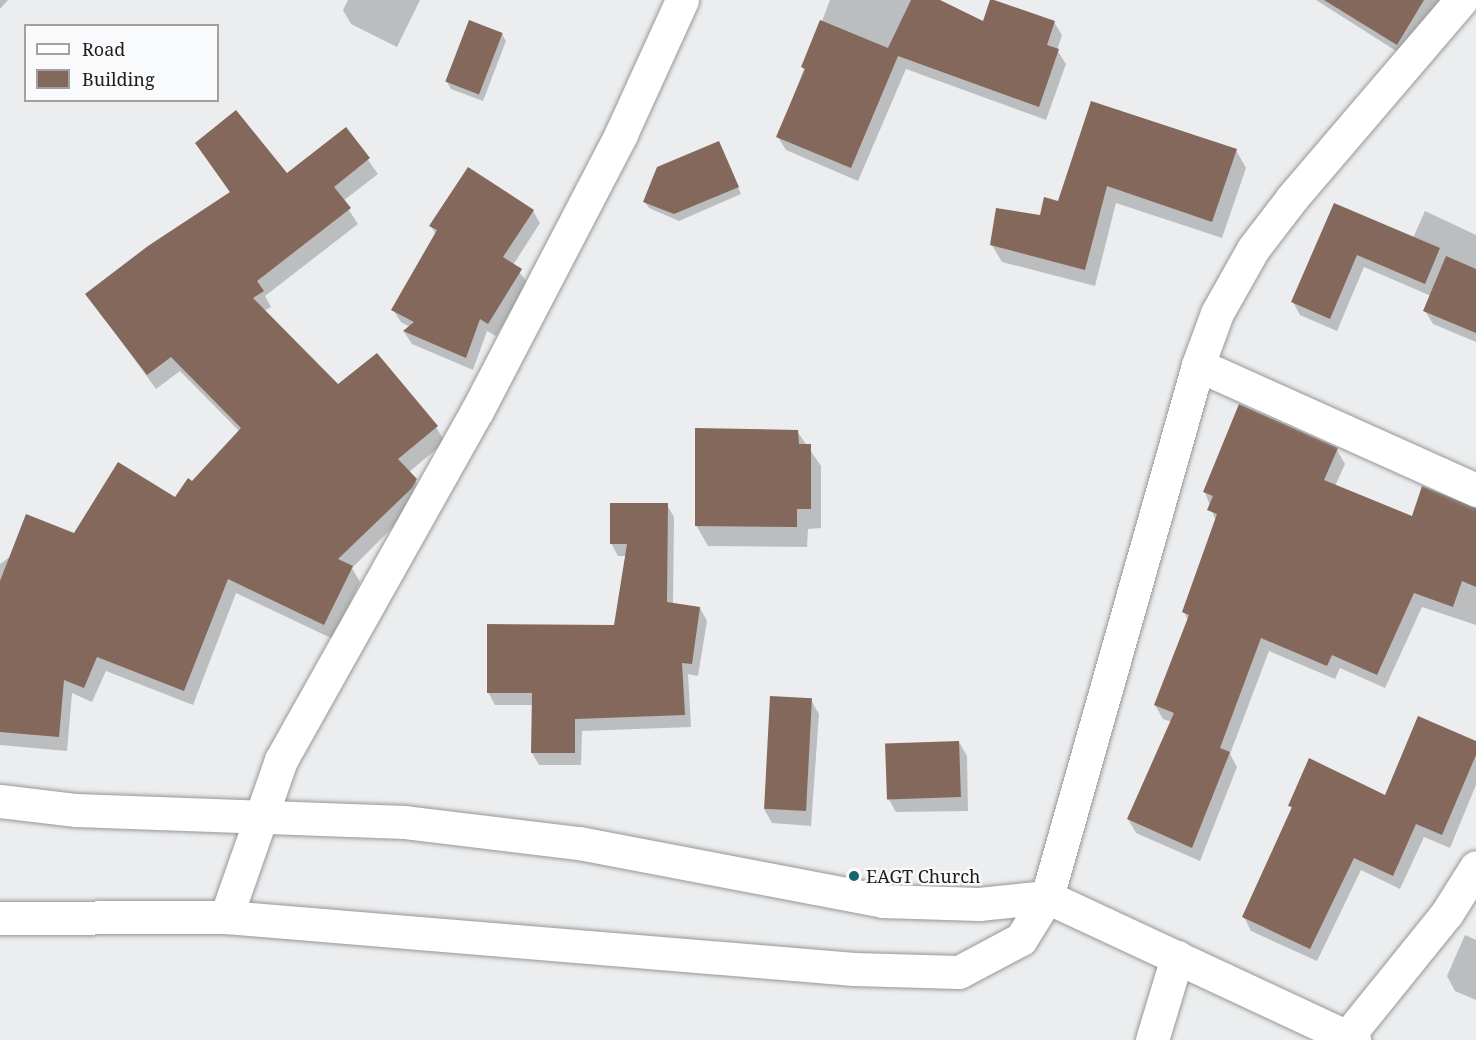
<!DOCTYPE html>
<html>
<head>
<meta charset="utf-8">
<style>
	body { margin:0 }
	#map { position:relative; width:1476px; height:1040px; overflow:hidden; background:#ecedee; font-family:"Noto Serif",serif }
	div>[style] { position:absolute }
	.shadow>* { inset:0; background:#0003 }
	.building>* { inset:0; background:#84685b; transform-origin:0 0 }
	.roads { filter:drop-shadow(0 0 2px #979798) drop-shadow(0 0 2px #979798) }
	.minor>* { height:33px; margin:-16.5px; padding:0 16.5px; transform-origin:16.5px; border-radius:16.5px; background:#fff }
	.dots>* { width:16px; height:16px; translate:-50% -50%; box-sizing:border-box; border:3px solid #f9fafb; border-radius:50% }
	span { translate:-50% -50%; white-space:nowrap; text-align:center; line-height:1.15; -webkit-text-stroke:4.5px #f9fafb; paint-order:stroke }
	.poi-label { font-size:18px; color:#1c1c1d }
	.left { translate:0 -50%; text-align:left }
	.legend { position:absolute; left:24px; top:24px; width:195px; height:78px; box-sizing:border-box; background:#f9fafb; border:2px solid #a1a1a2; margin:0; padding:8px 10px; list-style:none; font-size:18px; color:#1c1c1d }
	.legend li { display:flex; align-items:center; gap:12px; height:30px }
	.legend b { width:30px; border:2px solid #a1a1a2 }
</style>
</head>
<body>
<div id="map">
	<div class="shadow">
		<i style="clip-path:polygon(0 0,8px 0,0 9px)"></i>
		<i style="clip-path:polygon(348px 0,420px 0,397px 47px,351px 24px,343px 10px)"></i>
		<i style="clip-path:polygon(830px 0,936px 0,983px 23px,1054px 22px,1062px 35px,1057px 50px,1066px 64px,1046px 120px,906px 69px,858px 181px,786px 150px,778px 137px)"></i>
		<i style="clip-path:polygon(1316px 0,1452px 0,1404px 56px)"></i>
		<i style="clip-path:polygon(502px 34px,506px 41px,483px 101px,451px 89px,447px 82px)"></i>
		<i style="clip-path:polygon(1092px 103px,1236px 150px,1246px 168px,1222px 238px,1116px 203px,1095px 286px,1002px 262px,992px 245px,1059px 203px)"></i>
		<i style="clip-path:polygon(346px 129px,378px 174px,343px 201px,358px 224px,265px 296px,271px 307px,264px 311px,338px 386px,436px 427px,445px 442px,409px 472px,425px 495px,352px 568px,360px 582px,333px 639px,236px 593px,193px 705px,106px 671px,92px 702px,72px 693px,67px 751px,0 745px,0 564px,11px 556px,175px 499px,240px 432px,180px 371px,156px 389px,87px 294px,231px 194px,197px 144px,286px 175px)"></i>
		<i style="clip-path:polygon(722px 149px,741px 194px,679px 221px,649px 208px,645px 202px)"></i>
		<i style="clip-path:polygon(1335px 205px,1413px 238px,1425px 211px,1476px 235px,1476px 342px,1433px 324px,1425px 311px,1431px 296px,1364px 267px,1337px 331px,1300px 315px,1293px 302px)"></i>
		<i style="clip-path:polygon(533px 211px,540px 223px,513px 265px,528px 283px,496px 336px,487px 331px,473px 370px,412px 344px,404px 332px,410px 327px,401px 322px,393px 310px,436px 235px,431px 226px)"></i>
		<i style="clip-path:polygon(797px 431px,821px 466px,821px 528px,808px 529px,807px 547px,708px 546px,696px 525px)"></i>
		<i style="clip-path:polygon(1337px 450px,1345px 464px,1335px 486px,1413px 518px,1476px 509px,1476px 625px,1422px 607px,1385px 688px,1340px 668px,1335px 679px,1269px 651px,1230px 754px,1237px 767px,1200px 861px,1136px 833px,1128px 819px,1172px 722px,1163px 719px,1155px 705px,1188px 620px,1184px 612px,1216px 522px,1205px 492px)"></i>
		<i style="clip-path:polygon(667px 505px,674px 517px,673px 605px,700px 608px,707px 621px,698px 676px,688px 674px,691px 727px,582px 731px,581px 765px,539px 765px,532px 753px,533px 705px,495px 705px,488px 692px,615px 626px,626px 556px,618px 556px,611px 543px)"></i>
		<i style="clip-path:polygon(811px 700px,819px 714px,811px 826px,772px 823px,764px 809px)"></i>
		<i style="clip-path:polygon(959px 742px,967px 756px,968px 811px,896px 812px,888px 798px)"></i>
		<i style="clip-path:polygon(1476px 743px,1476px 785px,1450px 848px,1424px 837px,1400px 889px,1361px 870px,1317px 961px,1251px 931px,1244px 917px,1293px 811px,1290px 805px,1386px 797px)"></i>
		<i style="clip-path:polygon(1465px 935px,1476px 940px,1476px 1000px,1455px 991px,1447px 976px)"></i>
	</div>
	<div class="building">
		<i style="clip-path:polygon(911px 0,940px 0,983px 21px,990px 0,994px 0,1055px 21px,1047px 45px,1059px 49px,1039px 107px,898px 56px,851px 168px,776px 137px,805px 69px,801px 67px,820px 20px,888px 48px)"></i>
		<i style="clip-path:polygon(1324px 0,1424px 0,1397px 45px)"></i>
		<i style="left:469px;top:20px;width:36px;height:66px;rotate:21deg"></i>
		<i style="clip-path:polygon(1091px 101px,1237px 149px,1212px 222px,1107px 186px,1085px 270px,990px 245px,996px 208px,1040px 215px,1044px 197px,1058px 201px)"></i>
		<i style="clip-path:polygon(236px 110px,287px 173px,346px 127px,370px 158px,334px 187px,351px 208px,257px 281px,264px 291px,253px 298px,338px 384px,377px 353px,438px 426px,398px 459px,417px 479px,412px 488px,338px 559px,353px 566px,324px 625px,228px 579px,184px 691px,97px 657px,84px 688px,64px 680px,59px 737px,0 732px,0 581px,26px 514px,74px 533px,118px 462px,175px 497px,188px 478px,192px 481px,241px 428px,171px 357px,147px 375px,85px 294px,148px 246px,230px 192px,195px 143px)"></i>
		<i style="clip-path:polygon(719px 141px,739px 187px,674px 214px,643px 202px,657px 167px)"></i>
		<i style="clip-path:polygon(468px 167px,534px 210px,503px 257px,522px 269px,488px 324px,480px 319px,466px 358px,403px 331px,414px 322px,391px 310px,437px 230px,429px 226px)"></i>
		<i style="clip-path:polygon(1334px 203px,1440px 248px,1425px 284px,1357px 255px,1330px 319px,1291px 302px)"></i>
		<i style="clip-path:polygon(1446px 256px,1476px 269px,1476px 333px,1423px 311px)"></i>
		<i style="clip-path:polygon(1239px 404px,1338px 448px,1324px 480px,1412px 516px,1422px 486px,1476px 508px,1476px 587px,1462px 581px,1453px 607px,1414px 593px,1377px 675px,1332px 655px,1327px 666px,1261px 638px,1220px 748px,1230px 752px,1192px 848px,1127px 819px,1174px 713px,1154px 705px,1189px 615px,1182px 612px,1217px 514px,1207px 510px,1213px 496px,1203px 492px)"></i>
		<i style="clip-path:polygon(695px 428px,798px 430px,799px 444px,811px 444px,811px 509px,797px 509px,797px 527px,695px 526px)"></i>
		<i style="clip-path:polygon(610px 503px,668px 503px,667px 602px,700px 607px,692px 664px,682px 663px,685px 715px,575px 719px,575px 753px,531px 753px,532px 693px,487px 693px,487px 624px,614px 625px,627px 544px,610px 544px)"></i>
		<i style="left:770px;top:696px;width:42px;height:113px;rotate:3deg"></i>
		<i style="clip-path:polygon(1418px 716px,1476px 741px,1476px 755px,1442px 835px,1416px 824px,1393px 876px,1354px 858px,1310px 949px,1242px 917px,1292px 807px,1288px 806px,1309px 758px,1385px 795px)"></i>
		<i style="left:959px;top:741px;width:56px;height:74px;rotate:88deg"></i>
	</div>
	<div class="roads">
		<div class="minor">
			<i style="left:1198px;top:365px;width:305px;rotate:24.2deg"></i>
			<i style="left:0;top:801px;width:77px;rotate:6.8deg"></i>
			<i style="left:76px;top:810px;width:329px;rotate:2.1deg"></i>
			<i style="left:405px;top:822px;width:175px;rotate:6.9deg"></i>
			<i style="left:579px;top:843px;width:309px;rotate:10.8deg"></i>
			<i style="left:882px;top:901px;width:97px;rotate:1.8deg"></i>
			<i style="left:979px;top:904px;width:68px;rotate:-5.9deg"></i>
			<i style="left:1047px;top:897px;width:339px;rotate:25deg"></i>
			<i style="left:226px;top:917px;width:166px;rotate:-70.7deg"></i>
			<i style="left:281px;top:760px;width:400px;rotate:-60.7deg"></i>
			<i style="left:477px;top:411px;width:312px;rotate:-62.5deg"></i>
			<i style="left:621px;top:134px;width:147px;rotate:-65.5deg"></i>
			<i style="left:0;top:918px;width:226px;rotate:-0.3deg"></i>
			<i style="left:226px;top:917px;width:630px;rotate:4.73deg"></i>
			<i style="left:854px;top:969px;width:105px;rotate:1.6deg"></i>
			<i style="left:959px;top:972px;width:70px;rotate:-28deg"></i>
			<i style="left:1021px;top:939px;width:49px;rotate:-58.2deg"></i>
			<i style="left:1047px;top:897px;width:553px;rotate:-74.15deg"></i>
			<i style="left:1198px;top:365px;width:55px;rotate:-69.9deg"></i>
			<i style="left:1217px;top:313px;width:73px;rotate:-60.6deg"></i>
			<i style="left:1253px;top:249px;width:64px;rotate:-52.6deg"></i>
			<i style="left:1292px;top:198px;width:260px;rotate:-49.5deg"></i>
			<i style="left:1347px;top:1037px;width:159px;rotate:-51.1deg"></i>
			<i style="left:1447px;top:913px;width:54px;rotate:-57.8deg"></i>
			<i style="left:1152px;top:1040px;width:87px;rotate:-73.2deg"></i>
		</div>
	</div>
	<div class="dots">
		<i style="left:854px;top:876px;background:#18646e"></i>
	</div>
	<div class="poi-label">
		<span class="left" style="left:866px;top:876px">EAGT Church</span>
	</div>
	<ul class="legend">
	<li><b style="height:8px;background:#fff"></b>Road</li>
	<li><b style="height:16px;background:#84685b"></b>Building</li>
	</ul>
</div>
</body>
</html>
